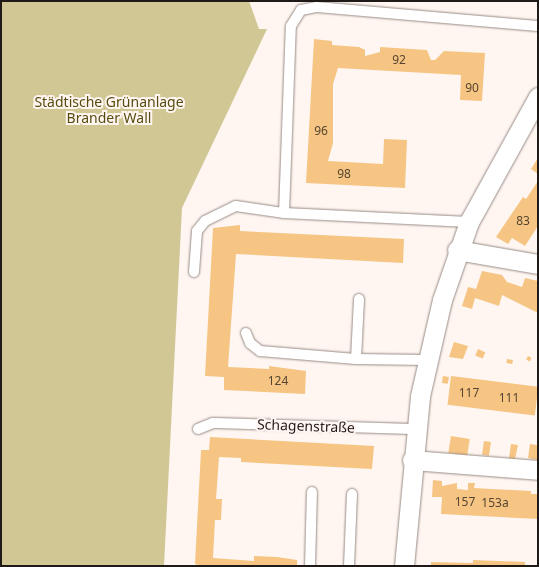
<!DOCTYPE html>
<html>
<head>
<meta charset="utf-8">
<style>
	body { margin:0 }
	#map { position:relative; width:539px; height:567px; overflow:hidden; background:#fff6f2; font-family:"Noto Sans",sans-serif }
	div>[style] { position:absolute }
	.green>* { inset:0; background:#d0c795 }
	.building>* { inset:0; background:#f6c583; transform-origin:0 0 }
	.roads { filter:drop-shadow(0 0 1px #988b84) drop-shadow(0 0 1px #988b84) }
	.service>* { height:10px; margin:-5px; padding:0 5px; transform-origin:5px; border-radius:5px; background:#fff }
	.minor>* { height:19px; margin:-9.5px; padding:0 9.5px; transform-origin:9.5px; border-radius:9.5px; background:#fff }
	span { translate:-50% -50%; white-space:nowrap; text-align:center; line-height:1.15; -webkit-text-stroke:4px #fff6f2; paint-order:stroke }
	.number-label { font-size:12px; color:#554532 }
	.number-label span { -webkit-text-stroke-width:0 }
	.park-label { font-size:14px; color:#574c10 }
	.street-label { font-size:14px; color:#1f1a17 }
	.frame { position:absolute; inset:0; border:2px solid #1f1a17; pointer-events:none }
</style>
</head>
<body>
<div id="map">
	<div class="green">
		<i style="clip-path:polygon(1px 1px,249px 1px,259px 29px,267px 29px,182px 208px,164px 566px,1px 566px)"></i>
	</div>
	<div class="building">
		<i style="clip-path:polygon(314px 39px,332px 41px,332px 45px,359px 47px,365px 50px,365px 56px,380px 52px,380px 47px,427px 50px,431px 60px,435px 60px,444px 51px,485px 53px,482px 101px,460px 100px,461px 75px,338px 68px,333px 84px,333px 143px,328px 161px,383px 164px,384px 139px,407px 140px,405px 188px,306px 183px)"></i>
		<i style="clip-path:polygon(538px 158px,538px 174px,531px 169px)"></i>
		<i style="clip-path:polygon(538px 181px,538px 226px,525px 246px,512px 238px,508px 244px,496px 237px,523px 197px,526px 199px)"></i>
		<i style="clip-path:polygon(240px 225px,240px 231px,404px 239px,403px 263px,236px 254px,228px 367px,269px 369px,269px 366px,306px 371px,305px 394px,224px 390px,224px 377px,205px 376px,213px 228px)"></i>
		<i style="clip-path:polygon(482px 271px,502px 275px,507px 282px,522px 287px,525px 278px,538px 281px,538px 313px,502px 295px,499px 306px,475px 298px,472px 309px,462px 306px,468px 287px,476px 289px)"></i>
		<i style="clip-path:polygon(454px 342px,468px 346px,463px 359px,449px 357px)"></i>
		<i style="left:478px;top:349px;width:8px;height:7px;rotate:23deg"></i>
		<i style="left:528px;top:356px;width:4px;height:4px;rotate:27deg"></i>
		<i style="left:507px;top:359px;width:6px;height:4px;rotate:9deg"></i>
		<i style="left:443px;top:376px;width:6px;height:7px;rotate:9deg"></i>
		<i style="left:451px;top:376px;width:88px;height:29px;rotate:7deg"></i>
		<i style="left:451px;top:436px;width:19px;height:17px;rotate:9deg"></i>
		<i style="clip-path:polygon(210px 437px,374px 446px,372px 469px,241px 462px,241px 458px,219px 457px,216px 499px,222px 499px,221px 520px,215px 520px,213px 558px,254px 561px,254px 556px,277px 557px,297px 560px,297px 566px,202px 566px,195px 564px,201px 450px,209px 450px)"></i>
		<i style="left:484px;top:441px;width:7px;height:14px;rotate:8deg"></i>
		<i style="clip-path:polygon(511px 444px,518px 445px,515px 459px,509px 458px)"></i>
		<i style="clip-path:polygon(530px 444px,537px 445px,538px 460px,528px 458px)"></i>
		<i style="clip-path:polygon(433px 480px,442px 481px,442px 486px,457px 483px,457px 489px,468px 490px,468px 483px,475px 483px,474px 488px,531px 491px,531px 494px,538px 494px,538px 519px,441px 514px,442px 497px,432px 497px)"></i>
		<i style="clip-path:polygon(473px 560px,525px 562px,525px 566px,431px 566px,431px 562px,473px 563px)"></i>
	</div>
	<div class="roads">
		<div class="service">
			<i style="left:284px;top:213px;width:187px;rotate:-87.9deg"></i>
			<i style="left:291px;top:26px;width:19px;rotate:-58deg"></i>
			<i style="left:301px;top:10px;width:15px;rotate:-11deg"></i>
			<i style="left:316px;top:7px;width:223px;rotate:4.9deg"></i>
			<i style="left:194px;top:272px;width:41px;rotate:-85.8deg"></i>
			<i style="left:197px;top:231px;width:13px;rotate:-51deg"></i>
			<i style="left:205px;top:221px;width:34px;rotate:-26deg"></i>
			<i style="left:236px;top:206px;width:49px;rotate:8.3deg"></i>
			<i style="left:284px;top:213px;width:185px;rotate:2.8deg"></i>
			<i style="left:246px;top:333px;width:11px;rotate:68deg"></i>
			<i style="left:250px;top:343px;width:13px;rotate:39deg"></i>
			<i style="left:260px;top:351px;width:96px;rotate:4.8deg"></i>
			<i style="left:356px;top:359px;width:70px;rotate:0.8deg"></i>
			<i style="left:356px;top:359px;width:60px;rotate:-87.1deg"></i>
			<i style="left:198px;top:429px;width:16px;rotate:-22deg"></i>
			<i style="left:213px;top:423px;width:202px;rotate:1.7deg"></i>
			<i style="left:310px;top:566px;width:74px;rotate:-88.5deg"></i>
			<i style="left:349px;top:566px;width:72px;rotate:-87.6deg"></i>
		</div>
		<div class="minor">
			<i style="left:457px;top:250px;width:82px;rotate:9.8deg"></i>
			<i style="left:412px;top:460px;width:126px;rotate:4.5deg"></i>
			<i style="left:404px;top:566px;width:171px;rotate:-84.6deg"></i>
			<i style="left:420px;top:396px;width:98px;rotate:-77.1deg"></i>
			<i style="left:442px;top:300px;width:83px;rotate:-70.9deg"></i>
			<i style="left:469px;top:222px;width:143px;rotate:-61.1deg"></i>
		</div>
	</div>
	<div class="number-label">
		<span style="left:399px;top:60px">92</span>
		<span style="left:472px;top:88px">90</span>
		<span style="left:321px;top:131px">96</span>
		<span style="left:344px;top:174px">98</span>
		<span style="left:523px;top:221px">83</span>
		<span style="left:278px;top:381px">124</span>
		<span style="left:469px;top:393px">117</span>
		<span style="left:509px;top:398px">111</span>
		<span style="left:465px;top:502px">157</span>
		<span style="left:495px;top:503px">153a</span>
	</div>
	<div class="park-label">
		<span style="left:109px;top:110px">Städtische Grünanlage<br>Brander Wall</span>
	</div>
	<div class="street-label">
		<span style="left:306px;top:426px;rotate:2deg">Schagenstraße</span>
	</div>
	<div class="frame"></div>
</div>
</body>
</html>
